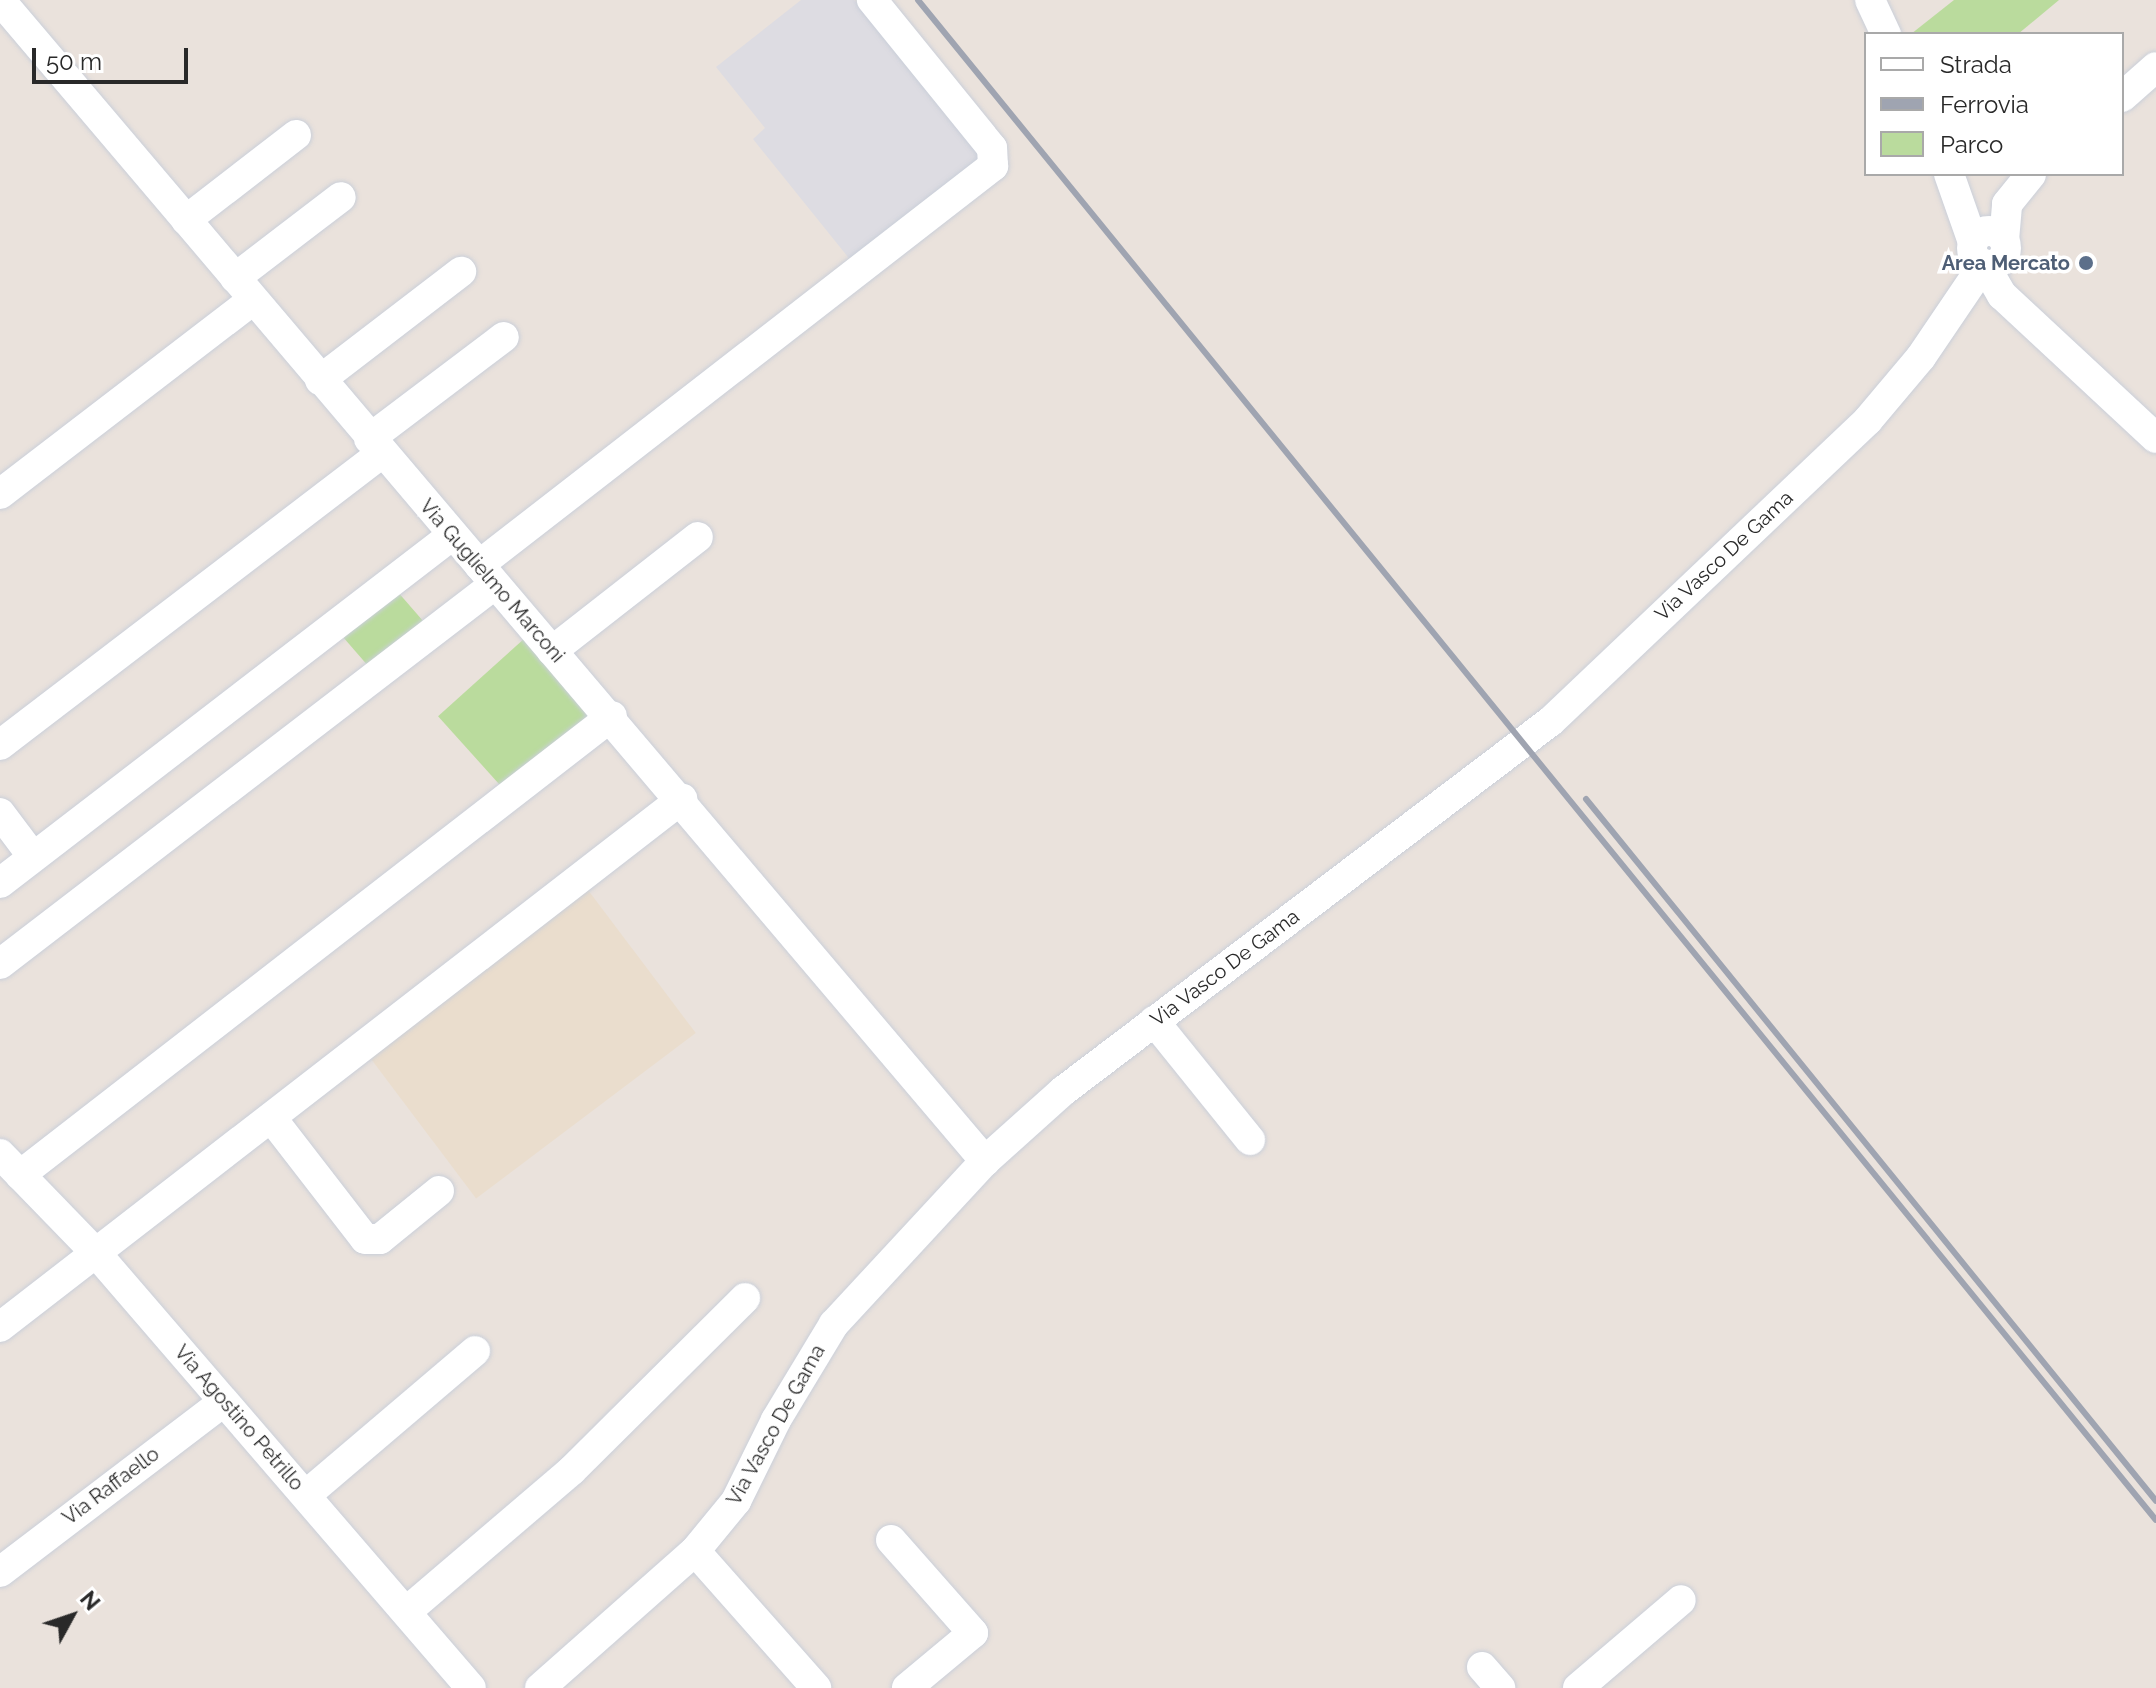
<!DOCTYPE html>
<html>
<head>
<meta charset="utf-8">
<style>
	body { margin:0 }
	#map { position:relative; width:2156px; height:1688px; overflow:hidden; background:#eae2dc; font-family:Raleway,sans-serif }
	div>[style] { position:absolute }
	.industrial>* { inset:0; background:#dddce2 }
	.education>* { inset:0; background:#eaddcd; transform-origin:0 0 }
	.green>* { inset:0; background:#badb9d; transform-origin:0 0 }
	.roads { filter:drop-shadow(0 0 2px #cacfd9) drop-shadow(0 0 2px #cacfd9) }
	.minor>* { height:30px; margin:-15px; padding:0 15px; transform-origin:15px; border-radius:15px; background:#fff }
	.minor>.ring { margin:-15px; padding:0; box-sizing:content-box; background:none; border:30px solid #fff; border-radius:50% }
	.rail>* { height:6px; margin:-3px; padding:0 3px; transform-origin:3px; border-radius:3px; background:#9fa4b1 }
	.dots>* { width:22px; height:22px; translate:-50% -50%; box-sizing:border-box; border:4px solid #fff; border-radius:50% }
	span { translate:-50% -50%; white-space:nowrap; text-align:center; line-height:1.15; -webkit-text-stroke:7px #fff; paint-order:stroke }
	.service-label { font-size:20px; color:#4e5e75; font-weight:700 }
	.right { translate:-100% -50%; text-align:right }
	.street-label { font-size:20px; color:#292929 }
	.legend { position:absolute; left:1864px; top:32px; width:260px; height:144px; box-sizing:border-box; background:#fff; border:2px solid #a9a9a9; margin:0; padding:10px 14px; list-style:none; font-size:24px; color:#292929 }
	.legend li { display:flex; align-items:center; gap:16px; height:40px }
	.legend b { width:40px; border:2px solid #a9a9a9 }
	.north { position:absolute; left:32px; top:1576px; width:80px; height:80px; -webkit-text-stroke:6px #fff; paint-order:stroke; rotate:50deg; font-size:22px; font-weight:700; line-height:32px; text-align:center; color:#292929 }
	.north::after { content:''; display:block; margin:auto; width:28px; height:36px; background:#292929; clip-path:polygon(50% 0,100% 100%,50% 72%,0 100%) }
	.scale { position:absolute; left:32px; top:48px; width:156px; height:36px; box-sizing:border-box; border:4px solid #292929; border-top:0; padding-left:10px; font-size:24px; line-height:28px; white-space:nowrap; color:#292929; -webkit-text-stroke:6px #fff; paint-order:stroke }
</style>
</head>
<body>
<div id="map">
	<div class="industrial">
		<i style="clip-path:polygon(801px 0,854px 0,983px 155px,856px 267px,753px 139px,765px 128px,716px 67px)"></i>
	</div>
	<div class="education">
		<i style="left:585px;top:886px;width:184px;height:275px;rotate:53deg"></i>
	</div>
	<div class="green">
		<i style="clip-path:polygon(1954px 0,2059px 0,2018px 34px,1911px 34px)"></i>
		<i style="left:397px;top:591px;width:48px;height:71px;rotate:49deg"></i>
		<i style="left:525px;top:638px;width:110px;height:117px;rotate:48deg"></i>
	</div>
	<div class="roads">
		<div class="minor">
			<i style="left:0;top:0;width:1523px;rotate:49.69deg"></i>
			<i style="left:1870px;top:0;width:38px;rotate:65deg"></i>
			<i style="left:2122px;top:97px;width:45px;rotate:-41.4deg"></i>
			<i style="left:1949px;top:174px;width:72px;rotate:70.6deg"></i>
			<i style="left:186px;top:220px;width:139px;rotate:-37.7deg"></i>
			<i class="ring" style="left:1972px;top:231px;width:4px;height:4px"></i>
			<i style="left:2004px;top:240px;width:36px;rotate:-85deg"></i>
			<i style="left:2007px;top:204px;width:38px;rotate:-51deg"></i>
			<i style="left:1984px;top:264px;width:36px;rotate:60deg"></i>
			<i style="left:2002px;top:295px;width:210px;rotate:42.9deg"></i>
			<i style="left:235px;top:278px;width:133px;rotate:-37.4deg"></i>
			<i style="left:320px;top:380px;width:178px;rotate:-37.5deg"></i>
			<i style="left:369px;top:439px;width:169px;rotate:-37.1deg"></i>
			<i style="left:0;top:494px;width:319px;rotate:-37.5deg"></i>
			<i style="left:479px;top:565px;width:651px;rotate:-37.82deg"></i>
			<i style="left:993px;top:166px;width:18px;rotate:-93deg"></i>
			<i style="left:992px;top:148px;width:191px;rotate:-129deg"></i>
			<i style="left:552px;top:651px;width:185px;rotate:-38deg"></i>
			<i style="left:0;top:745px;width:481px;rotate:-37.4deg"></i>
			<i style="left:0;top:813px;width:55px;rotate:53.1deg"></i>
			<i style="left:0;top:883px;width:569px;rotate:-37.57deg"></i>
			<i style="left:0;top:964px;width:623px;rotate:-37.5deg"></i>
			<i style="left:1154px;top:1021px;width:153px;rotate:51.1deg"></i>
			<i style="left:273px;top:1120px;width:150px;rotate:52.3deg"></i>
			<i style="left:365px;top:1239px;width:15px"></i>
			<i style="left:380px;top:1239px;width:76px;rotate:-39.1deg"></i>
			<i style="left:0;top:1154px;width:138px;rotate:45.9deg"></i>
			<i style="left:96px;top:1253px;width:574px;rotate:49.24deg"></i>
			<i style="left:20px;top:1175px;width:749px;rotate:-37.79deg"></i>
			<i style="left:0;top:1327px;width:863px;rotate:-37.75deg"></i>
			<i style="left:306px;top:1495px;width:222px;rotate:-40.4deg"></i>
			<i style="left:891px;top:1540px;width:124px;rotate:48.6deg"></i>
			<i style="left:973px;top:1633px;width:86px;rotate:140.2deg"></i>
			<i style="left:695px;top:1551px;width:183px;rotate:48.5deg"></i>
			<i style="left:0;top:1572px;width:280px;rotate:-37.3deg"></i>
			<i style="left:406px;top:1612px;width:218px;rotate:-40.5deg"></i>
			<i style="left:572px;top:1470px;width:244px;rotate:-44.8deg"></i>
			<i style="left:1482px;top:1667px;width:28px;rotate:49deg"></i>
			<i style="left:540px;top:1688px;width:207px;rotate:-41.5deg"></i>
			<i style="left:695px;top:1551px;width:65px;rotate:-50.6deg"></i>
			<i style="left:736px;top:1501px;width:90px;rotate:-63.7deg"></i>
			<i style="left:776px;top:1420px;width:112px;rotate:-58.9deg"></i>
			<i style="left:834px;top:1324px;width:222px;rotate:-47.2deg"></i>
			<i style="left:985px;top:1161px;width:105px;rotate:-41.9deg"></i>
			<i style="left:1063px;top:1091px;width:612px;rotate:-37.17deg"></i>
			<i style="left:1551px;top:721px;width:437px;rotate:-43.5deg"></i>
			<i style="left:1868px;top:420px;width:82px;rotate:-49.9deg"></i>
			<i style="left:1921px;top:357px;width:112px;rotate:-55.9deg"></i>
			<i style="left:1578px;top:1688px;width:135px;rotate:-40.5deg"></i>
		</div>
	</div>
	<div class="rail">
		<i style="left:918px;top:0;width:1960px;rotate:50.84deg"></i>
		<i style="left:1586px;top:799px;width:904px;rotate:50.92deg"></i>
	</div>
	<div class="dots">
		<i style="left:2086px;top:263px;background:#5c6f8a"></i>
	</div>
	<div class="service-label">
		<span class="right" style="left:2070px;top:263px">Area Mercato</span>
	</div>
	<div class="street-label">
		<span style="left:1724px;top:556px;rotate:-43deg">Via Vasco De Gama</span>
		<span style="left:492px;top:581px;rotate:49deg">Via Guglielmo Marconi</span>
		<span style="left:1225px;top:968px;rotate:-37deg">Via Vasco De Gama</span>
		<span style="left:239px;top:1418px;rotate:49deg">Via Agostino Petrillo</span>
		<span style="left:776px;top:1425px;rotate:-61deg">Via Vasco De Gama</span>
		<span style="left:111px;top:1486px;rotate:-37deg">Via Raffaello</span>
	</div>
	<ul class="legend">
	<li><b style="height:10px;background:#fff"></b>Strada</li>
	<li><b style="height:10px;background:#9fa4b1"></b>Ferrovia</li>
	<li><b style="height:22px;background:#badb9d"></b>Parco</li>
	</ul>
	<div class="north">N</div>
	<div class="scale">50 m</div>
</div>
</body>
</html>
